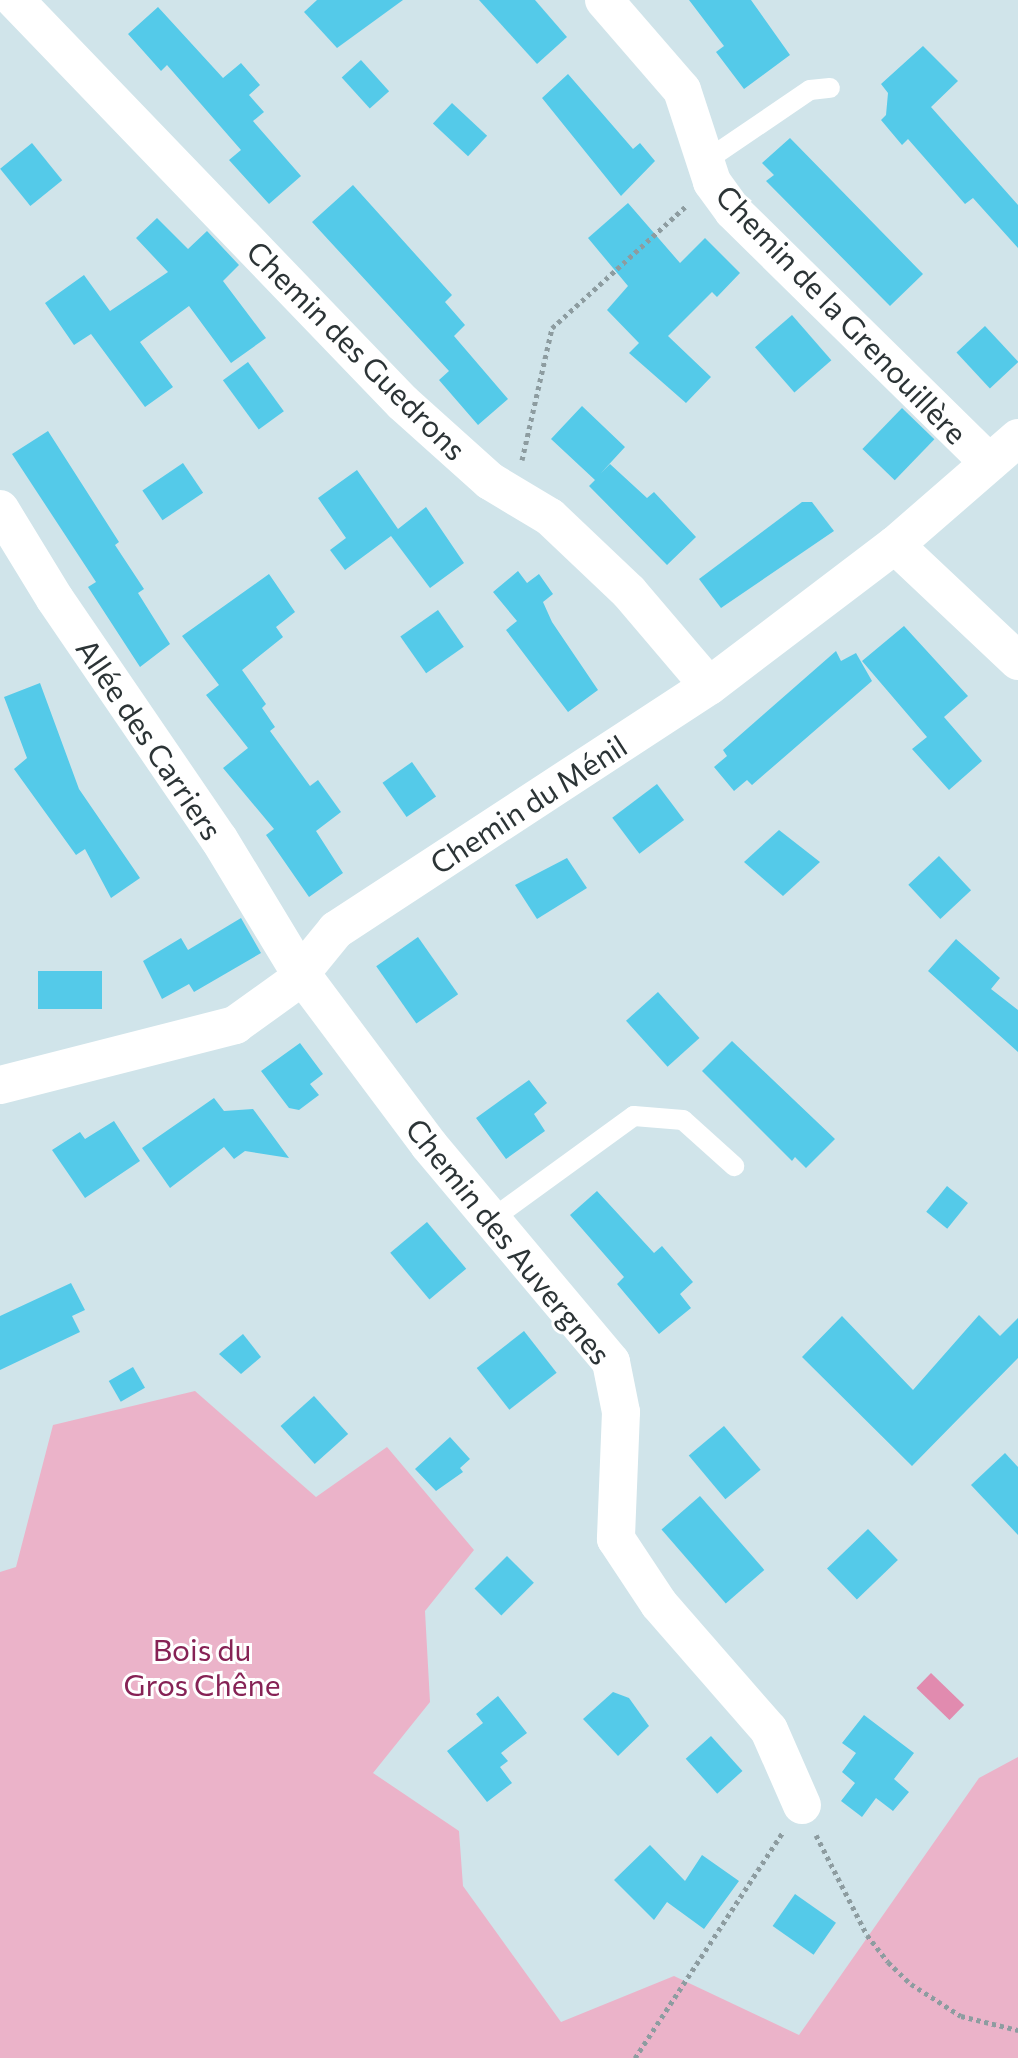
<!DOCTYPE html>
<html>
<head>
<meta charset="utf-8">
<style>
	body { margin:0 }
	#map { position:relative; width:1018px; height:2058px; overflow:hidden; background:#d0e4ea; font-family:Commissioner,sans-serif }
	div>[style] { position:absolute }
	.green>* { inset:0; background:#ebb3c9 }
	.water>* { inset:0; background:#e18baf; transform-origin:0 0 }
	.building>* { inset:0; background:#54cae9; transform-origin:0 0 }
	.path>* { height:5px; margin-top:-2.5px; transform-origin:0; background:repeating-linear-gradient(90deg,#8d9ca0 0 4px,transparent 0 8px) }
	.service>* { height:20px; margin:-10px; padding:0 10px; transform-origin:10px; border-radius:10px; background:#fff }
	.minor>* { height:38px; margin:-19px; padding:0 19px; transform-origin:19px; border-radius:19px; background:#fff }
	span { translate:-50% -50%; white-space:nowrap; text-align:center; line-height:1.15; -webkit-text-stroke:6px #fff; paint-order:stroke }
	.street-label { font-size:30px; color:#2c3436 }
	.park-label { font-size:30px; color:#862255 }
</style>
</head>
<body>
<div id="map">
	<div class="green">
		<i style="clip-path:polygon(195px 1391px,316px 1497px,387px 1447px,474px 1550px,425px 1611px,430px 1702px,373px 1773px,459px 1831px,463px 1886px,561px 2022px,674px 1976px,799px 2035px,979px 1778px,1018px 1757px,1018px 2058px,0 2058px,0 1572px,16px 1567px,53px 1425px)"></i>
	</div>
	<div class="water">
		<i style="left:931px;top:1673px;width:46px;height:21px;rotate:44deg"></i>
	</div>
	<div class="building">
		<i style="clip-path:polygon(317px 0,403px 0,337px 48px,304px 12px)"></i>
		<i style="clip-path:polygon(479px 0,535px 0,567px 37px,537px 64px)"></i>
		<i style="clip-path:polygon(689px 0,751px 0,790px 55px,744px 89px,716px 52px,724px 46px)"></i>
		<i style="clip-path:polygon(158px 7px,223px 78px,241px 63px,260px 85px,249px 95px,264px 112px,253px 121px,301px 176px,269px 204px,229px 160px,241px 150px,167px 65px,161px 71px,128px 34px)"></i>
		<i style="clip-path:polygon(923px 46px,958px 81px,931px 107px,1018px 205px,1018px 248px,973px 198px,965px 204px,908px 139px,902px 145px,881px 120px,886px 115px,888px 93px,881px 84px)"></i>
		<i style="left:361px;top:60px;width:42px;height:26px;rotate:48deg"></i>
		<i style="clip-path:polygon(568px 74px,633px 149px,640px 143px,655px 161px,621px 196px,542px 98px)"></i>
		<i style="left:452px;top:103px;width:48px;height:28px;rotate:43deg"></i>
		<i style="clip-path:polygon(790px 138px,923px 274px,890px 306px,766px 181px,774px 175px,762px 163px)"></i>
		<i style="left:32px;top:143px;width:48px;height:41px;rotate:51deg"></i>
		<i style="clip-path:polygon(353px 185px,452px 295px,445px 302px,465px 325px,454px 336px,508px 399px,478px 425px,439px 380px,449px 371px,312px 222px)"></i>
		<i style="clip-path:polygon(628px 203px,680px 263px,705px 238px,740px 273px,717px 297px,712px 292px,668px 336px,711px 377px,686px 403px,629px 353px,639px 343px,607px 310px,628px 286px,588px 238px)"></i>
		<i style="clip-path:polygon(157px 218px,188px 249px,207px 231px,239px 265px,223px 281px,266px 338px,231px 363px,189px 306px,140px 342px,173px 387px,145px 407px,91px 334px,74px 345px,45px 303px,84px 275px,110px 311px,168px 272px,136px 238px)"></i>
		<i style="left:792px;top:315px;width:60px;height:49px;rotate:49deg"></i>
		<i style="left:985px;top:326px;width:49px;height:39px;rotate:47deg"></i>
		<i style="left:248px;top:362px;width:61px;height:31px;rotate:54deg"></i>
		<i style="clip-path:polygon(582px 406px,625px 447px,601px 473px,610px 464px,647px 498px,654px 492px,696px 537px,667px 565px,589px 486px,595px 480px,551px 439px)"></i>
		<i style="left:902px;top:408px;width:45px;height:57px;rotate:44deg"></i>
		<i style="clip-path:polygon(48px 431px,119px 542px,115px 545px,144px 589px,138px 593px,170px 644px,140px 667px,88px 587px,96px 582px,12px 454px)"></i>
		<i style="left:183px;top:463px;width:36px;height:49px;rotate:56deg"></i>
		<i style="clip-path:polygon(357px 470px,398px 529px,426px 507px,464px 563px,430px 588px,391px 536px,345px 570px,330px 550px,346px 538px,318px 498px)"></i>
		<i style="clip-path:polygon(802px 502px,812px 502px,834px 531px,721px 608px,699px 579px)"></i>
		<i style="clip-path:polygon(518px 571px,527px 583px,539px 574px,553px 594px,543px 602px,552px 622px,598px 690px,568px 712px,506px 630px,517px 621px,493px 592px)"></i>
		<i style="clip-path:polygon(269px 574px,295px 612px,276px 627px,283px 637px,242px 670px,266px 704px,262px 708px,275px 727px,270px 731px,310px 786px,318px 780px,341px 812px,316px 831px,343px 873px,309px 897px,266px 835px,274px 829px,223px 768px,248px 748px,206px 695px,219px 685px,182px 636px)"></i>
		<i style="left:438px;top:610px;width:45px;height:46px;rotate:55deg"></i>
		<i style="clip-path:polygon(904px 626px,968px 696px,944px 717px,982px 761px,949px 790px,912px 749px,927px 737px,862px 661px)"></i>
		<i style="clip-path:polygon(836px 651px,841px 661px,856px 653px,872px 681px,752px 785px,747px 780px,734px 791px,714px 767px,727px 756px,723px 750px)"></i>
		<i style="clip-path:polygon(40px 683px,79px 789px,140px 878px,111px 898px,85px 849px,76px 855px,14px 769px,27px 758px,4px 697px)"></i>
		<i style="left:412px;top:762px;width:42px;height:36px;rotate:55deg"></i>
		<i style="left:657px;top:784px;width:45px;height:56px;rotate:53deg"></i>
		<i style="clip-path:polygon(779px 830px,820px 862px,783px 896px,744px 862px)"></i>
		<i style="left:939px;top:856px;width:47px;height:42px;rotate:47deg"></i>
		<i style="clip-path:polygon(567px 858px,587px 888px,537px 919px,515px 885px)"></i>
		<i style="clip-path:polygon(241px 918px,261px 953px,194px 992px,189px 984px,162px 999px,143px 961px,181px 938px,188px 950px)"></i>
		<i style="left:418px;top:937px;width:70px;height:51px;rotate:55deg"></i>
		<i style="clip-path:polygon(956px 939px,1000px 978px,991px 989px,1018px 1010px,1018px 1052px,928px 971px)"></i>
		<i style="left:38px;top:971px;width:64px;height:38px"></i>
		<i style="left:658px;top:992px;width:62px;height:43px;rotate:48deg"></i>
		<i style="clip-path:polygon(732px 1041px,835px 1139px,806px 1168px,795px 1157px,792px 1161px,702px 1071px)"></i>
		<i style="clip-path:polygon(300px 1043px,323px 1074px,310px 1084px,319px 1095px,299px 1110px,289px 1108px,261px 1071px)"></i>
		<i style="clip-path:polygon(529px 1080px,547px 1103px,534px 1114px,545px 1131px,506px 1159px,476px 1118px)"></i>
		<i style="clip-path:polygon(214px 1098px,224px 1111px,253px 1109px,289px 1158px,245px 1151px,234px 1159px,224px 1147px,170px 1188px,142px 1148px)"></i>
		<i style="clip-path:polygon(114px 1121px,140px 1161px,85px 1198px,52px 1150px,80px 1132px,85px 1139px)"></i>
		<i style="left:947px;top:1186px;width:27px;height:33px;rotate:39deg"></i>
		<i style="clip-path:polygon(597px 1191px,654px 1253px,662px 1246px,693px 1282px,680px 1294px,691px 1308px,659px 1334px,617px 1284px,624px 1277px,570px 1215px)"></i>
		<i style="left:427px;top:1222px;width:61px;height:48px;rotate:50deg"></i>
		<i style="clip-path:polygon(71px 1283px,85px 1310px,72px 1316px,80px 1332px,0 1370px,0 1316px)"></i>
		<i style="clip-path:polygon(979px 1315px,1000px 1336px,1018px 1318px,1018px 1358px,912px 1466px,802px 1357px,842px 1316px,913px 1390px)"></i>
		<i style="left:524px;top:1331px;width:53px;height:60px;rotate:52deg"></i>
		<i style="clip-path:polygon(243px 1334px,261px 1357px,241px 1374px,219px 1354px)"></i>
		<i style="left:133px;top:1367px;width:24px;height:28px;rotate:60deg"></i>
		<i style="left:314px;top:1396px;width:51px;height:45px;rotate:48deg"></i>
		<i style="left:724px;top:1426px;width:57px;height:46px;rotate:50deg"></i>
		<i style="clip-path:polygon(450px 1437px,470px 1459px,460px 1468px,463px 1472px,436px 1491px,415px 1469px)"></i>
		<i style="clip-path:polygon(1005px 1453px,1018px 1467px,1018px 1535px,971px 1485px)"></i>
		<i style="left:700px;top:1496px;width:98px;height:51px;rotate:49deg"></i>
		<i style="left:868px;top:1529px;width:43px;height:57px;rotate:46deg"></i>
		<i style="left:507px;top:1556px;width:38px;height:46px;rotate:45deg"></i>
		<i style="clip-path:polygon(613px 1692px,629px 1698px,649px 1726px,618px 1756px,583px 1719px)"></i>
		<i style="clip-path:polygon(498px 1696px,527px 1733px,501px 1753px,508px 1761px,500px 1767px,512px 1783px,487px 1802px,447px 1751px,483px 1723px,476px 1714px)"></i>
		<i style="clip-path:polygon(864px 1715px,914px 1753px,894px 1779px,909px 1792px,893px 1811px,876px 1798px,862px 1817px,841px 1801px,855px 1783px,842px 1772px,856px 1753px,842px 1743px)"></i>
		<i style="left:711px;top:1736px;width:47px;height:34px;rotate:48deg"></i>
		<i style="clip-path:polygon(650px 1845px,685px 1881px,702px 1855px,739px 1881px,704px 1929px,667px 1902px,654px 1920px,614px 1880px)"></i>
		<i style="left:795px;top:1894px;width:50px;height:39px;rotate:35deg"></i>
	</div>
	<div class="path">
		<i style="left:522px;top:460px;width:135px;rotate:-77.2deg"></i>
		<i style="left:552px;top:328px;width:183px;rotate:-42.3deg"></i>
		<i style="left:816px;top:1835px;width:112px;rotate:63deg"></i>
		<i style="left:867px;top:1935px;width:34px;rotate:52deg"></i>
		<i style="left:888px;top:1962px;width:32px;rotate:44deg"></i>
		<i style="left:911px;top:1984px;width:59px;rotate:32.6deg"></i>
		<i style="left:961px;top:2016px;width:59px;rotate:13.8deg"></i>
		<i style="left:635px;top:2058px;width:270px;rotate:-56.8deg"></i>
	</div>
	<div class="service">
		<i style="left:704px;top:162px;width:128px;rotate:-34.2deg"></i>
		<i style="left:810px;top:90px;width:20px;rotate:-6deg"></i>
		<i style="left:492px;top:1219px;width:175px;rotate:-36deg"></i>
		<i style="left:634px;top:1116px;width:49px;rotate:4.7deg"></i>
		<i style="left:683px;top:1120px;width:69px;rotate:42deg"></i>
	</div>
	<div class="minor">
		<i style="left:15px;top:0;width:559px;rotate:46.09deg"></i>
		<i style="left:403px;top:403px;width:117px;rotate:41.9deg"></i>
		<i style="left:490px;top:481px;width:70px;rotate:31deg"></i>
		<i style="left:550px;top:517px;width:109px;rotate:43.5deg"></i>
		<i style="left:629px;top:592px;width:123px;rotate:49.6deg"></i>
		<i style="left:604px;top:0;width:119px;rotate:49.1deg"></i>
		<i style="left:682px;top:90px;width:97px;rotate:71.9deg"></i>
		<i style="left:712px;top:182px;width:36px;rotate:54deg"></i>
		<i style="left:733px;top:211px;width:359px;rotate:44.5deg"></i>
		<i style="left:0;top:509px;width:105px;rotate:58.6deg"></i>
		<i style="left:55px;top:599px;width:291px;rotate:55.7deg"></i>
		<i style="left:219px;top:839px;width:154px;rotate:58.8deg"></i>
		<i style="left:299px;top:971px;width:217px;rotate:53.2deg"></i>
		<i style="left:429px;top:1145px;width:283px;rotate:50deg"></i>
		<i style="left:611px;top:1362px;width:51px;rotate:78.7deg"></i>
		<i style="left:621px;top:1412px;width:127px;rotate:92.3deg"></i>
		<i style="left:616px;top:1539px;width:78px;rotate:56.5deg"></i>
		<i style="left:659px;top:1604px;width:167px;rotate:48.9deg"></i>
		<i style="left:769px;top:1730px;width:82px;rotate:66.3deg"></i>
		<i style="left:895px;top:545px;width:169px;rotate:43.3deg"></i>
		<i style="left:0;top:1085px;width:243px;rotate:-14.3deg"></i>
		<i style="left:235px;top:1025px;width:70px;rotate:-35.7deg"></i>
		<i style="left:292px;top:984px;width:70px;rotate:-50.8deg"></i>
		<i style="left:336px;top:930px;width:446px;rotate:-33.2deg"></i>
		<i style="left:709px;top:686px;width:233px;rotate:-37.2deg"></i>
		<i style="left:895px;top:545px;width:163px;rotate:-41deg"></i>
	</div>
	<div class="street-label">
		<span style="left:842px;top:314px;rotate:46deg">Chemin de la Grenouillère</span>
		<span style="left:357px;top:350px;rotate:45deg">Chemin des Guedrons</span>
		<span style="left:150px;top:739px;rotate:56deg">Allée des Carriers</span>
		<span style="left:528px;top:804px;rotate:-33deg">Chemin du Ménil</span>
		<span style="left:509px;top:1241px;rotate:51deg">Chemin des Auvergnes</span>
	</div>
	<div class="park-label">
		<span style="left:202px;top:1666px">Bois du<br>Gros Chêne</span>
	</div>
</div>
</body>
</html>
